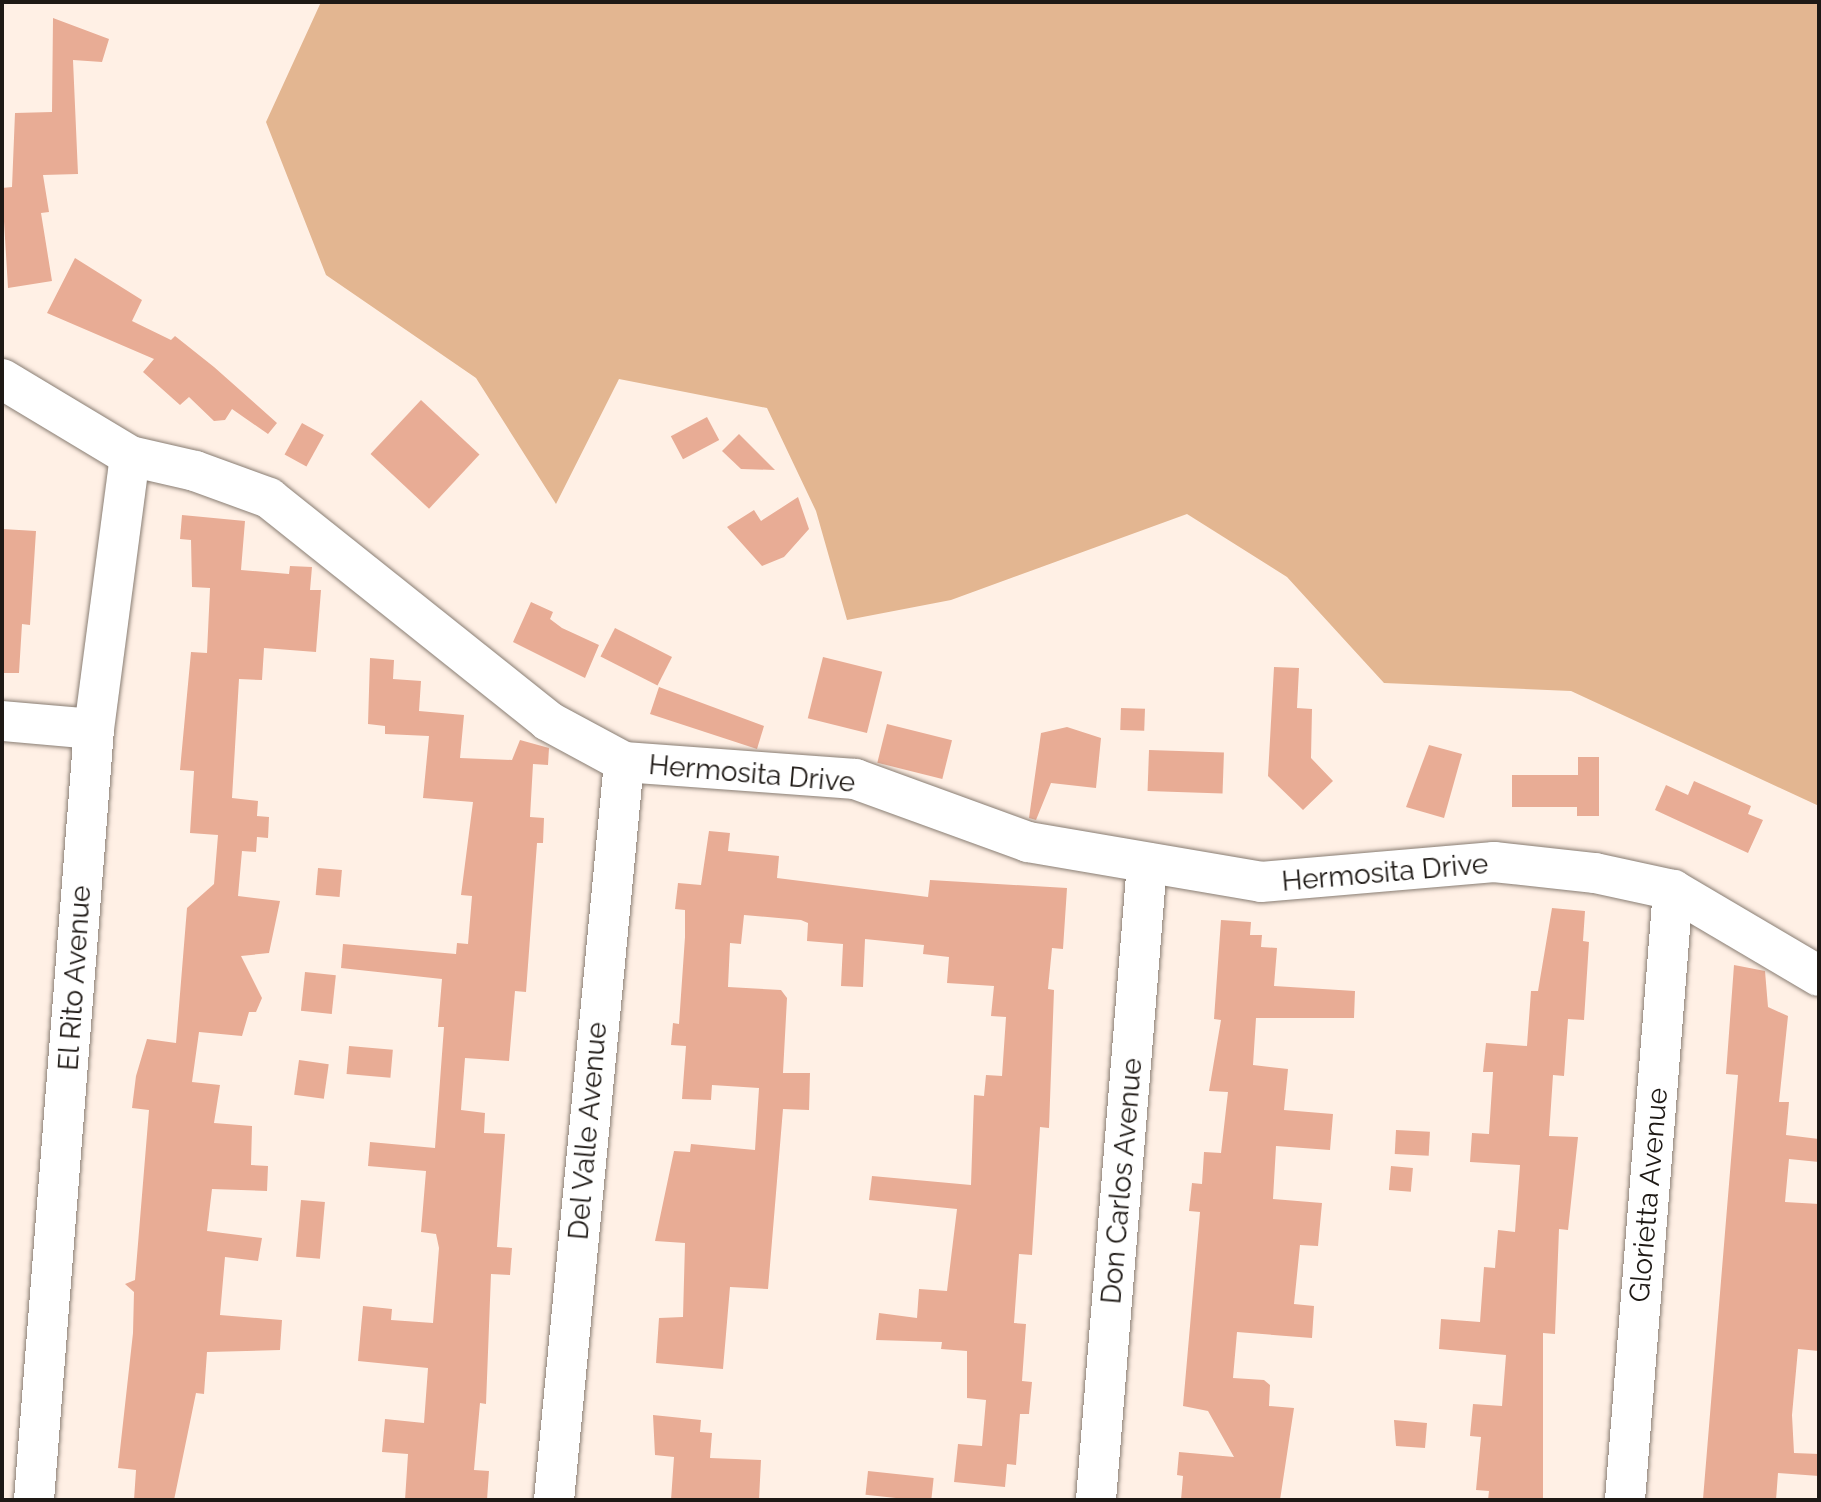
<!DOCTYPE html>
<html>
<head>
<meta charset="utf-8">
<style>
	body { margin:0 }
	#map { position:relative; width:1821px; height:1502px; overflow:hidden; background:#fff0e5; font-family:Raleway,sans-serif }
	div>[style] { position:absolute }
	.green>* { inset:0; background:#e3b691 }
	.building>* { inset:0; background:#e8ac95; transform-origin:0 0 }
	.roads { filter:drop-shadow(0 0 2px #897d73) drop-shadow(0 0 2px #897d73) }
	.minor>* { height:40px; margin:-20px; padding:0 20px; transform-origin:20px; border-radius:20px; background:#fff }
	span { translate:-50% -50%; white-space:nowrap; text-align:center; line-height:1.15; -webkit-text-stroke:8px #fff; paint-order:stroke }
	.street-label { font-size:28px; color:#1e1915 }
	.frame { position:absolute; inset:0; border:4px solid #1e1915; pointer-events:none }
</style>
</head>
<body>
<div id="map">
	<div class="green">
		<i style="clip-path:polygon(321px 2px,1819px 2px,1819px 806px,1571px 691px,1384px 683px,1287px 577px,1187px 514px,951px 600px,847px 620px,816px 511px,767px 408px,619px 379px,556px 504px,476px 378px,326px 275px,266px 122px)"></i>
	</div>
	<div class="building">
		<i style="clip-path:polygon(53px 18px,109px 39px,102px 62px,73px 60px,78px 174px,43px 175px,49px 212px,41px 213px,52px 281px,8px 288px,2px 188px,12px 187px,15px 113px,52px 112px)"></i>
		<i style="clip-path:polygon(75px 258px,142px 300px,132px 321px,171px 340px,175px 336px,214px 367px,277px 423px,268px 434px,232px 409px,225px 420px,214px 421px,189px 397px,180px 405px,143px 372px,154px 359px,47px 313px)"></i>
		<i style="left:421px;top:400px;width:80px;height:74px;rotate:43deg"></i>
		<i style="left:707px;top:417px;width:26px;height:41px;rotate:62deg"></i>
		<i style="left:302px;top:423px;width:25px;height:36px;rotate:29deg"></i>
		<i style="clip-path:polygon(739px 434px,775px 470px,741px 469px,722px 451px)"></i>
		<i style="clip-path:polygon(798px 497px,809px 529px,784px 557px,762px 566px,727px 527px,754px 510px,761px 521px)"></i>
		<i style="clip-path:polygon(182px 515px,245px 521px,241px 570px,289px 574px,290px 566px,312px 567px,310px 590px,321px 590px,316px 652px,264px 648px,262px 680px,239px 679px,232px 798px,258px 801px,257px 816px,269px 817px,268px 838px,257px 837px,256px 852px,242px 851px,238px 896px,280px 901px,269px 953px,241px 956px,262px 998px,256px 1012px,249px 1012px,242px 1036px,199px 1032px,192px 1082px,220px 1085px,214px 1123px,252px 1126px,251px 1165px,268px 1166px,267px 1191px,212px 1189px,207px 1231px,262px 1238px,258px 1261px,225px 1257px,220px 1315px,282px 1320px,280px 1350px,207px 1352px,204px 1394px,196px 1393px,174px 1500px,134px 1500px,136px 1470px,118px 1468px,133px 1333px,134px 1292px,125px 1284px,135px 1280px,149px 1110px,132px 1108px,136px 1076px,147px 1039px,176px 1043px,187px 908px,214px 884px,218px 835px,190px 833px,194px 771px,180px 770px,191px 652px,207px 653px,210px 588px,192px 587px,191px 540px,180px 539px)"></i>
		<i style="clip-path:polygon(2px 529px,36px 531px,30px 625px,22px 624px,19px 673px,2px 673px)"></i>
		<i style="clip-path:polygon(531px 602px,553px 612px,550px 619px,562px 628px,599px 645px,585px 678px,513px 642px)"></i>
		<i style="left:615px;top:628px;width:64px;height:32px;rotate:27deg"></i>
		<i style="left:823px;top:657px;width:61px;height:63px;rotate:14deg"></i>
		<i style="clip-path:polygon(370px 658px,394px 660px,393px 679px,421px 681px,419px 711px,464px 715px,460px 758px,512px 760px,520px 740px,549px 748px,548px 765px,533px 764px,530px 817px,544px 818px,543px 843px,537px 843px,526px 992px,515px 991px,509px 1061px,465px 1058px,461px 1110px,485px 1113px,484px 1133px,505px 1134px,497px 1247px,512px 1248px,510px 1275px,491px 1274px,486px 1404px,480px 1403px,474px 1470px,489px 1471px,487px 1500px,405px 1500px,408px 1454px,382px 1452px,385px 1419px,424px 1423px,428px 1368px,358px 1361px,363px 1306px,392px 1309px,391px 1320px,433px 1323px,439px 1248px,436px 1234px,421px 1232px,426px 1171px,368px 1166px,370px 1142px,435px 1148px,444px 1027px,438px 1027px,442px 979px,341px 968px,343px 944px,456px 954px,457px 943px,468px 944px,472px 896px,461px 895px,473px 802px,423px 798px,429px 736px,385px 734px,385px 726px,368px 724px)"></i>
		<i style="clip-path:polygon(1274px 667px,1299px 668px,1297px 708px,1312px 709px,1311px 758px,1333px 781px,1303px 810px,1268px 776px)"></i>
		<i style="clip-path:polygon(659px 687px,764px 726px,757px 749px,650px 714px)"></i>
		<i style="left:1121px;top:708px;width:24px;height:22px;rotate:2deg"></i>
		<i style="left:887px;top:724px;width:67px;height:40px;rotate:14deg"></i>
		<i style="clip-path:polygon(1067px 727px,1101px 738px,1096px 788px,1051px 783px,1036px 820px,1029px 818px,1041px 733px)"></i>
		<i style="clip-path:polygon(1429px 745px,1462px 754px,1444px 818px,1406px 807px)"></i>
		<i style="left:1149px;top:750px;width:75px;height:41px;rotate:2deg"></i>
		<i style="clip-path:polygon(1578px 757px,1599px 757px,1599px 816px,1577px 816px,1577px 807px,1512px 807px,1512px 775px,1578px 775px)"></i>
		<i style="clip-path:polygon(1694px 781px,1751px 806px,1748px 814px,1763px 820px,1748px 853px,1655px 810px,1666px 785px,1688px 795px)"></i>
		<i style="clip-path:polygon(709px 831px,730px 833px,728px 851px,779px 856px,777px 878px,928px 897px,930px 880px,1067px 888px,1063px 949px,1052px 948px,1048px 989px,1054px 990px,1049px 1128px,1040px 1127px,1032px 1255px,1019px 1254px,1014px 1323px,1026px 1324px,1022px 1381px,1032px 1382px,1029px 1414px,1020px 1414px,1016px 1465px,1007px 1464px,1005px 1487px,954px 1482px,958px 1444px,982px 1446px,986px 1400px,967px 1398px,967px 1351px,941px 1349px,942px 1342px,876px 1340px,879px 1313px,917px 1318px,919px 1289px,947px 1291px,957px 1209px,869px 1200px,872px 1176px,971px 1185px,974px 1095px,984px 1096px,986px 1075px,1002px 1076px,1006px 1017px,991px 1016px,994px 986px,947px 983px,949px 957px,923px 954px,924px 945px,865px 939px,863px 987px,841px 986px,843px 944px,807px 941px,808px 923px,801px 920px,744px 915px,741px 944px,730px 943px,728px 987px,781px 990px,787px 998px,783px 1073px,810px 1073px,809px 1110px,783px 1109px,768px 1289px,730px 1287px,723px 1369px,656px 1363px,659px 1318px,683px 1317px,685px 1243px,655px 1241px,674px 1151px,690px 1152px,691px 1144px,755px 1150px,759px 1088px,712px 1085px,711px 1100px,682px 1099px,686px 1046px,671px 1045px,673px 1023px,679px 1024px,685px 937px,685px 910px,675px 909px,678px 883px,701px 885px)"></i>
		<i style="left:318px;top:868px;width:24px;height:27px;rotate:5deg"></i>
		<i style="clip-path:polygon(1552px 908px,1585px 911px,1583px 941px,1589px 942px,1584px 1020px,1568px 1019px,1564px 1076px,1553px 1075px,1549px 1136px,1578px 1137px,1568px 1230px,1559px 1229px,1555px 1334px,1543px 1333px,1543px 1500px,1488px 1500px,1489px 1491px,1476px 1490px,1481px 1437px,1470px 1436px,1473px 1404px,1502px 1406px,1506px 1355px,1439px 1349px,1441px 1319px,1480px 1322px,1484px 1267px,1495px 1268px,1498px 1230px,1515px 1232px,1520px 1165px,1470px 1162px,1472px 1133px,1489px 1134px,1493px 1072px,1483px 1072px,1486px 1043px,1527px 1046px,1531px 991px,1538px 991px)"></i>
		<i style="clip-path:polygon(1221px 920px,1251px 922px,1250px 935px,1262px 935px,1261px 947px,1277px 948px,1274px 986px,1355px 991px,1354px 1018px,1256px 1018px,1253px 1065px,1288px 1069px,1284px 1110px,1333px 1114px,1330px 1150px,1276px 1146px,1273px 1199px,1322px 1203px,1318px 1246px,1300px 1245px,1294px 1304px,1314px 1306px,1312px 1338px,1237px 1332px,1233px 1378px,1264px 1380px,1270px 1385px,1269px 1406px,1294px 1408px,1280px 1500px,1181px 1500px,1183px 1476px,1177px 1475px,1179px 1452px,1234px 1457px,1208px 1411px,1183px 1406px,1200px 1212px,1189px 1211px,1192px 1183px,1202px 1184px,1204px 1152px,1221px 1153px,1228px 1092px,1209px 1091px,1221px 1020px,1214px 1019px)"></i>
		<i style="clip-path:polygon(1734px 965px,1765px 971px,1768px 1007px,1788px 1016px,1779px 1102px,1789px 1102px,1786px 1135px,1819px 1139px,1819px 1162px,1789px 1159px,1785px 1202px,1819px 1204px,1819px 1351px,1798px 1349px,1792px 1415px,1794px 1453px,1819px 1454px,1819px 1476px,1778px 1473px,1776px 1500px,1703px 1499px,1738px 1075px,1726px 1074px)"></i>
		<i style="left:305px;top:972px;width:31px;height:39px;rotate:6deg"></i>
		<i style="left:349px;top:1046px;width:44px;height:28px;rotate:5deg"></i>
		<i style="left:299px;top:1060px;width:30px;height:35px;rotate:8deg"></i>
		<i style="left:1396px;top:1130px;width:34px;height:24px;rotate:3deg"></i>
		<i style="left:1391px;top:1166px;width:22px;height:24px;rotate:5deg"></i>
		<i style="left:301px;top:1200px;width:24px;height:57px;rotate:5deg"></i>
		<i style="clip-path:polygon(653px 1415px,701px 1420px,700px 1432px,712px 1433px,710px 1458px,761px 1460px,759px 1500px,671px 1500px,674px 1457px,655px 1455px)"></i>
		<i style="clip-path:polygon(1394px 1420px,1427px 1423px,1425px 1448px,1396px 1446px)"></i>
		<i style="left:868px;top:1471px;width:66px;height:24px;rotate:6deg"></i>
	</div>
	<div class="roads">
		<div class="minor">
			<i style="left:2px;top:379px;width:149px;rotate:31deg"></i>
			<i style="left:130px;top:456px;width:67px;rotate:13deg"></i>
			<i style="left:195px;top:471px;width:79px;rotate:20deg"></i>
			<i style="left:269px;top:498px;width:357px;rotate:38.6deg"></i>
			<i style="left:548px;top:721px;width:86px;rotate:28.3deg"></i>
			<i style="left:624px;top:762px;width:232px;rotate:4.2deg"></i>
			<i style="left:855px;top:779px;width:184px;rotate:20deg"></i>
			<i style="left:1028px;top:842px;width:236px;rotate:9.7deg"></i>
			<i style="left:1261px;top:882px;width:234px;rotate:-4.9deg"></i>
			<i style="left:1494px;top:862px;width:102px;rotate:6.2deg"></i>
			<i style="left:1595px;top:873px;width:80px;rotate:12.3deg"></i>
			<i style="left:1673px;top:890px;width:169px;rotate:30.5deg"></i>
			<i style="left:2px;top:721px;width:92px;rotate:5deg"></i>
			<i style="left:34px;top:1500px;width:773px;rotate:-85.55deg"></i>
			<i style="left:94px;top:729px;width:275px;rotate:-82.5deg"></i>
			<i style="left:554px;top:1500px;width:741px;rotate:-84.58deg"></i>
			<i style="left:1096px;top:1500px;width:639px;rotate:-85.42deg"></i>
			<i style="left:1625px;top:1500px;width:612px;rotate:-85.5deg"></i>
		</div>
	</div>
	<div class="street-label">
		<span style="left:752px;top:774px;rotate:5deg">Hermosita Drive</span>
		<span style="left:1385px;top:873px;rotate:-5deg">Hermosita Drive</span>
		<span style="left:75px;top:978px;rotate:-86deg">El Rito Avenue</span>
		<span style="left:588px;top:1131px;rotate:-85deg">Del Valle Avenue</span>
		<span style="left:1122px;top:1181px;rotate:-85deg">Don Carlos Avenue</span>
		<span style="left:1649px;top:1195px;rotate:-85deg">Glorietta Avenue</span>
	</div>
	<div class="frame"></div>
</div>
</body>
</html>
